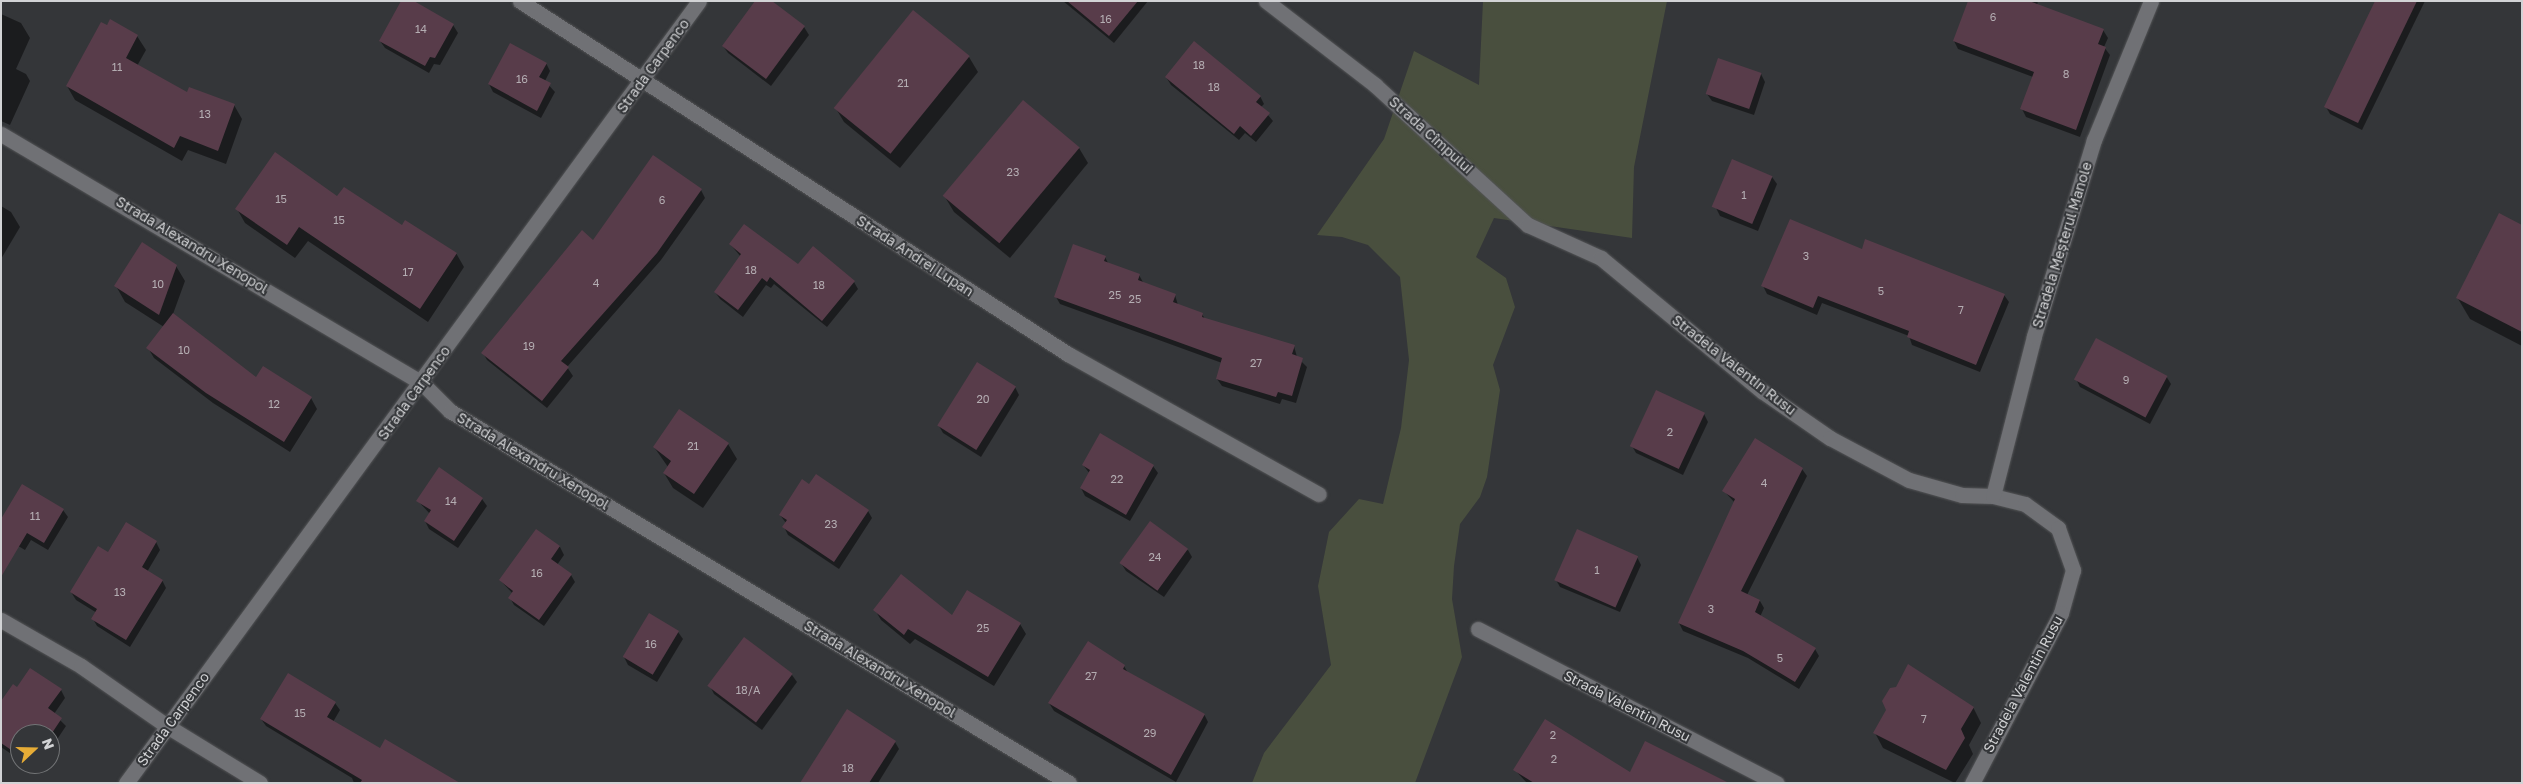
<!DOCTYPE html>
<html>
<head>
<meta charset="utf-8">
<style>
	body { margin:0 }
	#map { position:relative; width:2523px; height:784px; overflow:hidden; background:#343639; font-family:"Golos Text",sans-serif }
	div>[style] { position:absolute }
	.green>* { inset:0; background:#494f3e }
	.shadow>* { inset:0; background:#0007 }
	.building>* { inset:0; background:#583c4a; transform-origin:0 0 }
	.roads { filter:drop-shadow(0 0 1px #535456) drop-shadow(0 0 1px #535456) }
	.minor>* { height:15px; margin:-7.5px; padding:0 7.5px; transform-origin:7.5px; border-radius:7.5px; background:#707175 }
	span { translate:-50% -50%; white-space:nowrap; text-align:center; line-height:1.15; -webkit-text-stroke:4px #343639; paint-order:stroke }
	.number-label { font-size:11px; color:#b4adb2 }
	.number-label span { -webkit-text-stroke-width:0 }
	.street-label { font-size:14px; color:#d2d3d5 }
	.frame { position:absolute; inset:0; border:2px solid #d2d3d5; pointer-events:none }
	.north { position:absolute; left:10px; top:724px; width:50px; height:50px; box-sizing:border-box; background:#343639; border:1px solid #737577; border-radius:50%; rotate:69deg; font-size:14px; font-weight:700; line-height:20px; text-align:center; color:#d2d3d5 }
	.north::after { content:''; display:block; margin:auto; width:18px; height:22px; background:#e6ac36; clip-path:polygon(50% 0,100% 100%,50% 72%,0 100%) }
</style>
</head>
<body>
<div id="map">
	<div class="green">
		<i style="clip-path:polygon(1483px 1px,1667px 1px,1634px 167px,1632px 238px,1494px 218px,1476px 257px,1506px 278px,1515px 307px,1493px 365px,1500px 390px,1487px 477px,1480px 497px,1460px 524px,1454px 566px,1452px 599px,1462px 657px,1415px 783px,1252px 783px,1264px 753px,1331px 665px,1318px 586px,1329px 532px,1359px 499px,1383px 504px,1401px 428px,1409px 360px,1400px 277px,1368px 245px,1342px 237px,1317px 235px,1384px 139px,1414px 51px,1479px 85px)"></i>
	</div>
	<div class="shadow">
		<i style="clip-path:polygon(770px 1px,804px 27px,809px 35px,771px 86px,728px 53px,723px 46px)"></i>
		<i style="clip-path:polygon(1063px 1px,1148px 1px,1114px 43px)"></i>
		<i style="clip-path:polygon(1969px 1px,2038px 1px,2037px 5px,2103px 30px,2108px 38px,2104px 47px,2110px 55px,2080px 137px,2026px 117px,2022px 109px,2033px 77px,1958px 49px,1954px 41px)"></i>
		<i style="clip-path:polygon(2376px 1px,2425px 1px,2362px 130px,2330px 114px,2326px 107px)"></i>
		<i style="clip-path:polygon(913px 12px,969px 57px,978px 72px,900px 168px,844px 122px,835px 107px)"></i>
		<i style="clip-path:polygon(1px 14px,21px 23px,30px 38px,16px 69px,26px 74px,30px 81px,10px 125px,1px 121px)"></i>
		<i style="clip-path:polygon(110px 21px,137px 36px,146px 50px,137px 66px,187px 94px,234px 105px,242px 119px,226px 164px,188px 150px,182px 161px,75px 100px,67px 86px)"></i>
		<i style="clip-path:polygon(453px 25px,458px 33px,440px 65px,434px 64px,429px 73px,385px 48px,380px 41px)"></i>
		<i style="clip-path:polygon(546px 63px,550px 71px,545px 81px,555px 92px,541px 118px,493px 92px,489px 84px)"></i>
		<i style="clip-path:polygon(1761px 74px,1765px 82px,1754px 115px,1712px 101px,1707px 94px)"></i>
		<i style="clip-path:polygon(1166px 77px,1260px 96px,1264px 104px,1261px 107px,1273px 121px,1256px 142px,1245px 133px,1239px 140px,1171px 85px)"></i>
		<i style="clip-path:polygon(1079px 148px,1088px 163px,1010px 258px,954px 212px,945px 197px)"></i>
		<i style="clip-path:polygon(1772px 177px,1777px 184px,1758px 231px,1720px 216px,1716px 208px)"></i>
		<i style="clip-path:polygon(701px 190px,705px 198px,661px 260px,567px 367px,573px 376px,547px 408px,487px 360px,483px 353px,593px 241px)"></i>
		<i style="clip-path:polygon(338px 198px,456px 253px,464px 267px,428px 322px,308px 241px,295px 258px,245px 223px,237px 209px)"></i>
		<i style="clip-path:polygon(1px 206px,11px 212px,20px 227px,1px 259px)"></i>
		<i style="clip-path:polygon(2522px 227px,2522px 346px,2470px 319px,2457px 297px)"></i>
		<i style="clip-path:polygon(730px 244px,854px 282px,858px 289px,827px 327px,774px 284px,771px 288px,766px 285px,743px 317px,720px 299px,715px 292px,741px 257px)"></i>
		<i style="clip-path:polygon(1863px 250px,2004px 295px,2009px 302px,1980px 372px,1912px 345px,1909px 336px,1822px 303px,1817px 315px,1767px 294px,1763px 286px)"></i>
		<i style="clip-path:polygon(1105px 257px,1109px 265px,1139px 275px,1144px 284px,1175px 295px,1178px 305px,1202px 314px,1205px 319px,1294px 346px,1297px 357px,1307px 367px,1296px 403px,1282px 399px,1280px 404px,1222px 386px,1217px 379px,1222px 363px,1060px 304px,1056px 297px)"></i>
		<i style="clip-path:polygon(176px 266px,185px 281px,173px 314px,256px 379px,311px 398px,317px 409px,290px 452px,213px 403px,154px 358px,148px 348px,164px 327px,125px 302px,116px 286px)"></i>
		<i style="clip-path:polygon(2166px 376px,2171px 384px,2150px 424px,2080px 387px,2076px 379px)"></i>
		<i style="clip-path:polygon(1015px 387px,1019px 395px,981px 457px,943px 433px,939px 426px)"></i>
		<i style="clip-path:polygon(679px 410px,728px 444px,737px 459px,703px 508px,673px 488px,664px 473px,668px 467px,654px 447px)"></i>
		<i style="clip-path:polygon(1704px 414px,1708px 422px,1683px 475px,1636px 453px,1632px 446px)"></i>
		<i style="clip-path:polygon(1083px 465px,1153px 466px,1158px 473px,1130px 521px,1085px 496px,1081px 488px,1090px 474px)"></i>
		<i style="clip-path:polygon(1802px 469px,1807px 476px,1747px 595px,1760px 601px,1764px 608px,1760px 617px,1815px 649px,1819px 656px,1799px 689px,1748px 658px,1683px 631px,1679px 623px,1735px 503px,1724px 491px)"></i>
		<i style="clip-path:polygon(809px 486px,868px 511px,872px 518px,839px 569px,788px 535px,784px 527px,786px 523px,780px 515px)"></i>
		<i style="clip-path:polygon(482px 499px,487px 506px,458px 548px,429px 529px,425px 521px,430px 514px,418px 501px)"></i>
		<i style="clip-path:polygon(63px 510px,68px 517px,48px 550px,31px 540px,25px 550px,1px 536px)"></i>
		<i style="clip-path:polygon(536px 530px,560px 547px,564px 555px,557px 565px,571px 575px,575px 582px,544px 626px,514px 605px,510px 598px,513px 594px,500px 580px)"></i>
		<i style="clip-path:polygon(156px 542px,160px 550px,147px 572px,162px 580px,166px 588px,130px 647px,97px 626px,93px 619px,97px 613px,76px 600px,71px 592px)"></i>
		<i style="clip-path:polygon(1188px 550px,1192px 557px,1164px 597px,1126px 571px,1121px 563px)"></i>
		<i style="clip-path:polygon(1637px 557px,1641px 565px,1620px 612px,1560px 587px,1556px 580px)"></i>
		<i style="clip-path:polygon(875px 610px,1020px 624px,1026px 634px,994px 686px,915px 639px,910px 644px,881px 620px)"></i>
		<i style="clip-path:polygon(678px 632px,683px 639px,657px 682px,628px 665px,624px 657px)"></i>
		<i style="clip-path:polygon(744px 639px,792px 675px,797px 682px,762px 730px,714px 694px,710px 686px)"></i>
		<i style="clip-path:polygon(1089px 643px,1124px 666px,1128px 673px,1204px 714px,1208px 722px,1176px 782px,1054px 711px,1049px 703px)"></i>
		<i style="clip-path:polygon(1909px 666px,1973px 707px,1981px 723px,1969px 745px,1973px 754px,1955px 783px,1883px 748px,1875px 733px)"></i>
		<i style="clip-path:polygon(18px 689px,61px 690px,65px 698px,54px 714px,66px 726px,50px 750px,50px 734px,20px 734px,20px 760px,1px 747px,1px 704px)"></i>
		<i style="clip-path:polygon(335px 703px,340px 710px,333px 722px,380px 750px,455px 783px,354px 783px,352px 778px,266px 726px,261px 719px)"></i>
		<i style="clip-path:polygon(895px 742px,899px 749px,878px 783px,803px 783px)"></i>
		<i style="clip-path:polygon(1645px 743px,1728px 783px,1527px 783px,1515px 770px,1630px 773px)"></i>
		<i style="clip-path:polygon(26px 764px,41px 764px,36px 771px)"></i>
	</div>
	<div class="building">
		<i style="clip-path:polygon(401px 1px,414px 1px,454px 24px,435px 58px,430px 57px,425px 66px,379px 41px)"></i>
		<i style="clip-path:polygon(755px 1px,772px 1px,805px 26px,766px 79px,722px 46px)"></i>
		<i style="clip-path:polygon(1067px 1px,1138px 1px,1109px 36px)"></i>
		<i style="clip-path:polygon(1968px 1px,2029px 1px,2104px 29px,2098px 44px,2106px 47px,2076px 130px,2020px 109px,2034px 72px,1953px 41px)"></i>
		<i style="clip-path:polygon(2375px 1px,2417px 1px,2358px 123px,2324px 107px)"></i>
		<i style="left:913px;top:10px;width:73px;height:126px;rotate:39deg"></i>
		<i style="clip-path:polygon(110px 19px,138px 35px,126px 58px,187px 92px,189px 87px,235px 104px,218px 151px,180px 136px,174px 148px,66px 86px,101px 22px,107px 25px)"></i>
		<i style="clip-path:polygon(1194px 41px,1261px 96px,1256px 102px,1270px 113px,1251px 136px,1240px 126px,1234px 134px,1165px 77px)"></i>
		<i style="clip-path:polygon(510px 43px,547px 63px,539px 77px,551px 83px,537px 111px,488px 84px)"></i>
		<i style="left:1718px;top:58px;width:46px;height:38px;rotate:19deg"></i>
		<i style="left:1023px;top:100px;width:74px;height:125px;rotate:40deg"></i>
		<i style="clip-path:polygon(275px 152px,337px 196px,344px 187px,402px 225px,405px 220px,457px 253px,420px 309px,299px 227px,287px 245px,235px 209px)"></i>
		<i style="clip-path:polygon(653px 155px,702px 189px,657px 253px,561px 361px,569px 367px,542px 401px,481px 353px,582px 230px,593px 240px)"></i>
		<i style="left:1732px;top:159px;width:44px;height:52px;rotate:23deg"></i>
		<i style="clip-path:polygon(2499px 213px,2522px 225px,2522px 332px,2456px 298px)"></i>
		<i style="clip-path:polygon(1790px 219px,1862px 249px,1865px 239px,2005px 294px,1976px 365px,1907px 337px,1909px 331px,1818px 296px,1813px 308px,1761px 286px)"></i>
		<i style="clip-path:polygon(744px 224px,798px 264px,813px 246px,855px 281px,822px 321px,770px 277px,767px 282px,762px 278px,738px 310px,714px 292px,741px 254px,729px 244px)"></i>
		<i style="clip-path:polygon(142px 242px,177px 265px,159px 315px,114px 286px)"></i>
		<i style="clip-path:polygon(1073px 244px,1106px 256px,1104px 261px,1140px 274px,1138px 280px,1176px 294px,1173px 302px,1203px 313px,1202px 317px,1295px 345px,1292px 354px,1303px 358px,1292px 396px,1278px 392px,1276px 397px,1216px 379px,1222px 358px,1054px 297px)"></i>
		<i style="clip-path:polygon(173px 313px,256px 377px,263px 366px,312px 397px,284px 442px,206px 393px,146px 348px)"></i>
		<i style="left:2096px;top:338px;width:81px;height:47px;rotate:28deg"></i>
		<i style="left:977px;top:362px;width:46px;height:75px;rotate:32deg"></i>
		<i style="left:1656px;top:390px;width:54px;height:62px;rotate:25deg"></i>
		<i style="clip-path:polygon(679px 409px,729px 443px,694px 494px,663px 473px,671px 461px,653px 447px)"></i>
		<i style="clip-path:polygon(1100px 433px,1154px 465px,1126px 515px,1080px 488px,1090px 470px,1082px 465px)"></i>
		<i style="clip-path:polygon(1755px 438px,1803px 468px,1741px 591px,1760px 600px,1755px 612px,1816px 648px,1795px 682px,1743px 651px,1678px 623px,1735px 499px,1722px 491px)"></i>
		<i style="clip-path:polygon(439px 467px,483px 498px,454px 541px,424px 521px,431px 510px,416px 501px)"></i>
		<i style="clip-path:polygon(816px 474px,869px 510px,834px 562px,782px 527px,787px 520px,779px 515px,802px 479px,809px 484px)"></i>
		<i style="clip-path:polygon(22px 484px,64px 509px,44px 543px,27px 533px,1px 577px,1px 519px)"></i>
		<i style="left:1150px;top:521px;width:47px;height:52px;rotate:36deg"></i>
		<i style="clip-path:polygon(126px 522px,157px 541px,142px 567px,163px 580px,126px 640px,91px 619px,97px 609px,70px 592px,98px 546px,108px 552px)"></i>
		<i style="clip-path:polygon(536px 529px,560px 546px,551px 559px,572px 574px,539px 620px,508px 598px,513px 591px,499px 580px)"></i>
		<i style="left:1577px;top:529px;width:67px;height:56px;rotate:24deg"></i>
		<i style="clip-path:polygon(901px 574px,952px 615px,967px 590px,1021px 623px,988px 677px,908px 629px,904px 635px,873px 610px)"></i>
		<i style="left:649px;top:613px;width:35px;height:51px;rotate:31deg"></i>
		<i style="left:744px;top:637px;width:61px;height:61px;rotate:37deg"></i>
		<i style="clip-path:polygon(1088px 641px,1125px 665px,1123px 669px,1205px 714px,1171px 775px,1048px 703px)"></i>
		<i style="clip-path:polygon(1908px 664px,1974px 707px,1961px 729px,1965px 738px,1946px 770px,1873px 733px,1886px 710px,1882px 701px,1890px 688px,1896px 687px)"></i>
		<i style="clip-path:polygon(30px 668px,62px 689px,48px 708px,62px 718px,50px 736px,20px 734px,20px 756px,1px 743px,1px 701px,13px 684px,17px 687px)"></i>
		<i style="clip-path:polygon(288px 673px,336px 702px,327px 717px,380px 748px,385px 739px,460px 783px,360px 783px,362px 780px,260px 719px)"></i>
		<i style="clip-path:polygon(847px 709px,896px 741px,869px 783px,800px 783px)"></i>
		<i style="clip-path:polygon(1545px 719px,1630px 772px,1645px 741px,1729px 783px,1534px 783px,1513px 770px)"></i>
	</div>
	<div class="roads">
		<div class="minor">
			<i style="left:520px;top:1px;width:652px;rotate:32.79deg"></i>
			<i style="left:1068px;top:354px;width:287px;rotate:29.2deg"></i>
			<i style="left:1266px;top:1px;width:138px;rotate:37.6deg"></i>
			<i style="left:1375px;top:85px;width:207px;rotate:42.5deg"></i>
			<i style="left:1528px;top:225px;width:80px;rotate:24.3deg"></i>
			<i style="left:1601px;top:258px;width:209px;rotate:39.6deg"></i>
			<i style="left:1762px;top:391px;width:83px;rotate:34.7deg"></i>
			<i style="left:1830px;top:438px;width:89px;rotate:28deg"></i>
			<i style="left:1909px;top:480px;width:55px;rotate:15.8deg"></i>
			<i style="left:1962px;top:495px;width:31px;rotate:2deg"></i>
			<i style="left:1993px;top:496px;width:33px;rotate:14deg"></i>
			<i style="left:2025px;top:504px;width:41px;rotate:36deg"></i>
			<i style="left:2058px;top:528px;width:45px;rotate:70.3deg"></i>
			<i style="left:2073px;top:570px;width:45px;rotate:105.6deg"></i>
			<i style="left:2061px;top:613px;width:192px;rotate:117.6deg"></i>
			<i style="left:1px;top:134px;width:489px;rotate:30.6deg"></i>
			<i style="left:422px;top:383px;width:40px;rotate:45deg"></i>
			<i style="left:450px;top:411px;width:722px;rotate:31deg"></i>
			<i style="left:1993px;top:496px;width:165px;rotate:-75.6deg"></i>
			<i style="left:2034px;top:336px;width:205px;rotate:-73deg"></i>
			<i style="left:2094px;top:140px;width:150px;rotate:-67.7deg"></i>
			<i style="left:1px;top:620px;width:92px;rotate:29.9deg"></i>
			<i style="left:81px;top:666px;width:105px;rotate:34.9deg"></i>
			<i style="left:167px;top:726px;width:109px;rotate:31.5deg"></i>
			<i style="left:1478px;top:629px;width:336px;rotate:27.3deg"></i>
			<i style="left:126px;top:783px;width:969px;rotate:-53.77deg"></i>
		</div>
	</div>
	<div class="number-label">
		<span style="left:1993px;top:17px">6</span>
		<span style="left:1106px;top:19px">16</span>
		<span style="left:421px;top:29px">14</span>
		<span style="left:1199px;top:65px">18</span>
		<span style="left:117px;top:67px">11</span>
		<span style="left:2066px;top:74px">8</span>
		<span style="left:522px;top:79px">16</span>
		<span style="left:903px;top:83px">21</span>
		<span style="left:1214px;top:87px">18</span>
		<span style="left:205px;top:114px">13</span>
		<span style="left:1013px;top:172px">23</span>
		<span style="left:1744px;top:195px">1</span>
		<span style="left:281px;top:199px">15</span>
		<span style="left:662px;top:200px">6</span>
		<span style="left:339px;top:220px">15</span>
		<span style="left:1806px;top:256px">3</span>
		<span style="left:751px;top:270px">18</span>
		<span style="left:408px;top:272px">17</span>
		<span style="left:596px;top:283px">4</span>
		<span style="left:158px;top:284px">10</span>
		<span style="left:819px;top:285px">18</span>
		<span style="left:1881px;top:291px">5</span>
		<span style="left:1115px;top:295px">25</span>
		<span style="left:1135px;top:299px">25</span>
		<span style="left:1961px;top:310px">7</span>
		<span style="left:529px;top:346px">19</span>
		<span style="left:184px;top:350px">10</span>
		<span style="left:1256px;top:363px">27</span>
		<span style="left:2126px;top:380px">9</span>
		<span style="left:983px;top:399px">20</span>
		<span style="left:274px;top:404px">12</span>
		<span style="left:1670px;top:432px">2</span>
		<span style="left:693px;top:446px">21</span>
		<span style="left:1117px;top:479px">22</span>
		<span style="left:1764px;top:483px">4</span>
		<span style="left:451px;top:501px">14</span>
		<span style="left:35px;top:516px">11</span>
		<span style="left:831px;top:524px">23</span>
		<span style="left:1155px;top:557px">24</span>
		<span style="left:1597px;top:570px">1</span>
		<span style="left:537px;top:573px">16</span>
		<span style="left:120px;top:592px">13</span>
		<span style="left:1711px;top:609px">3</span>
		<span style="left:983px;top:628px">25</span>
		<span style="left:651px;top:644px">16</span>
		<span style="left:1780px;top:658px">5</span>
		<span style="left:1091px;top:676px">27</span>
		<span style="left:748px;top:690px">18/A</span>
		<span style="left:300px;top:713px">15</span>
		<span style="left:1924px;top:719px">7</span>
		<span style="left:1150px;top:733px">29</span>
		<span style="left:1553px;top:735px">2</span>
		<span style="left:1554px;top:759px">2</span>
		<span style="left:848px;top:768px">18</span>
	</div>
	<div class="street-label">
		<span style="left:653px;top:66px;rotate:-54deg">Strada Carpenco</span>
		<span style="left:1431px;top:135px;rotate:42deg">Strada Cîmpului</span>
		<span style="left:192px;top:245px;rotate:31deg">Strada Alexandru Xenopol</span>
		<span style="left:2062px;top:245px;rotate:-73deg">Stradela Meșterul Manole</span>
		<span style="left:915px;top:256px;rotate:33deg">Strada Andrei Lupan</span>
		<span style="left:1734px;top:365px;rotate:38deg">Stradela Valentin Rusu</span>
		<span style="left:414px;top:393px;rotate:-54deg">Strada Carpenco</span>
		<span style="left:533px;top:461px;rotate:31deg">Strada Alexandru Xenopol</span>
		<span style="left:880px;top:669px;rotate:31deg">Strada Alexandru Xenopol</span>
		<span style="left:2023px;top:684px;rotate:-62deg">Stradela Valentin Rusu</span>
		<span style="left:1627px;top:706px;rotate:27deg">Strada Valentin Rusu</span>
		<span style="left:173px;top:719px;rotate:-54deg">Strada Carpenco</span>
	</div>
	<div class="frame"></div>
	<div class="north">N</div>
</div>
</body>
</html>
